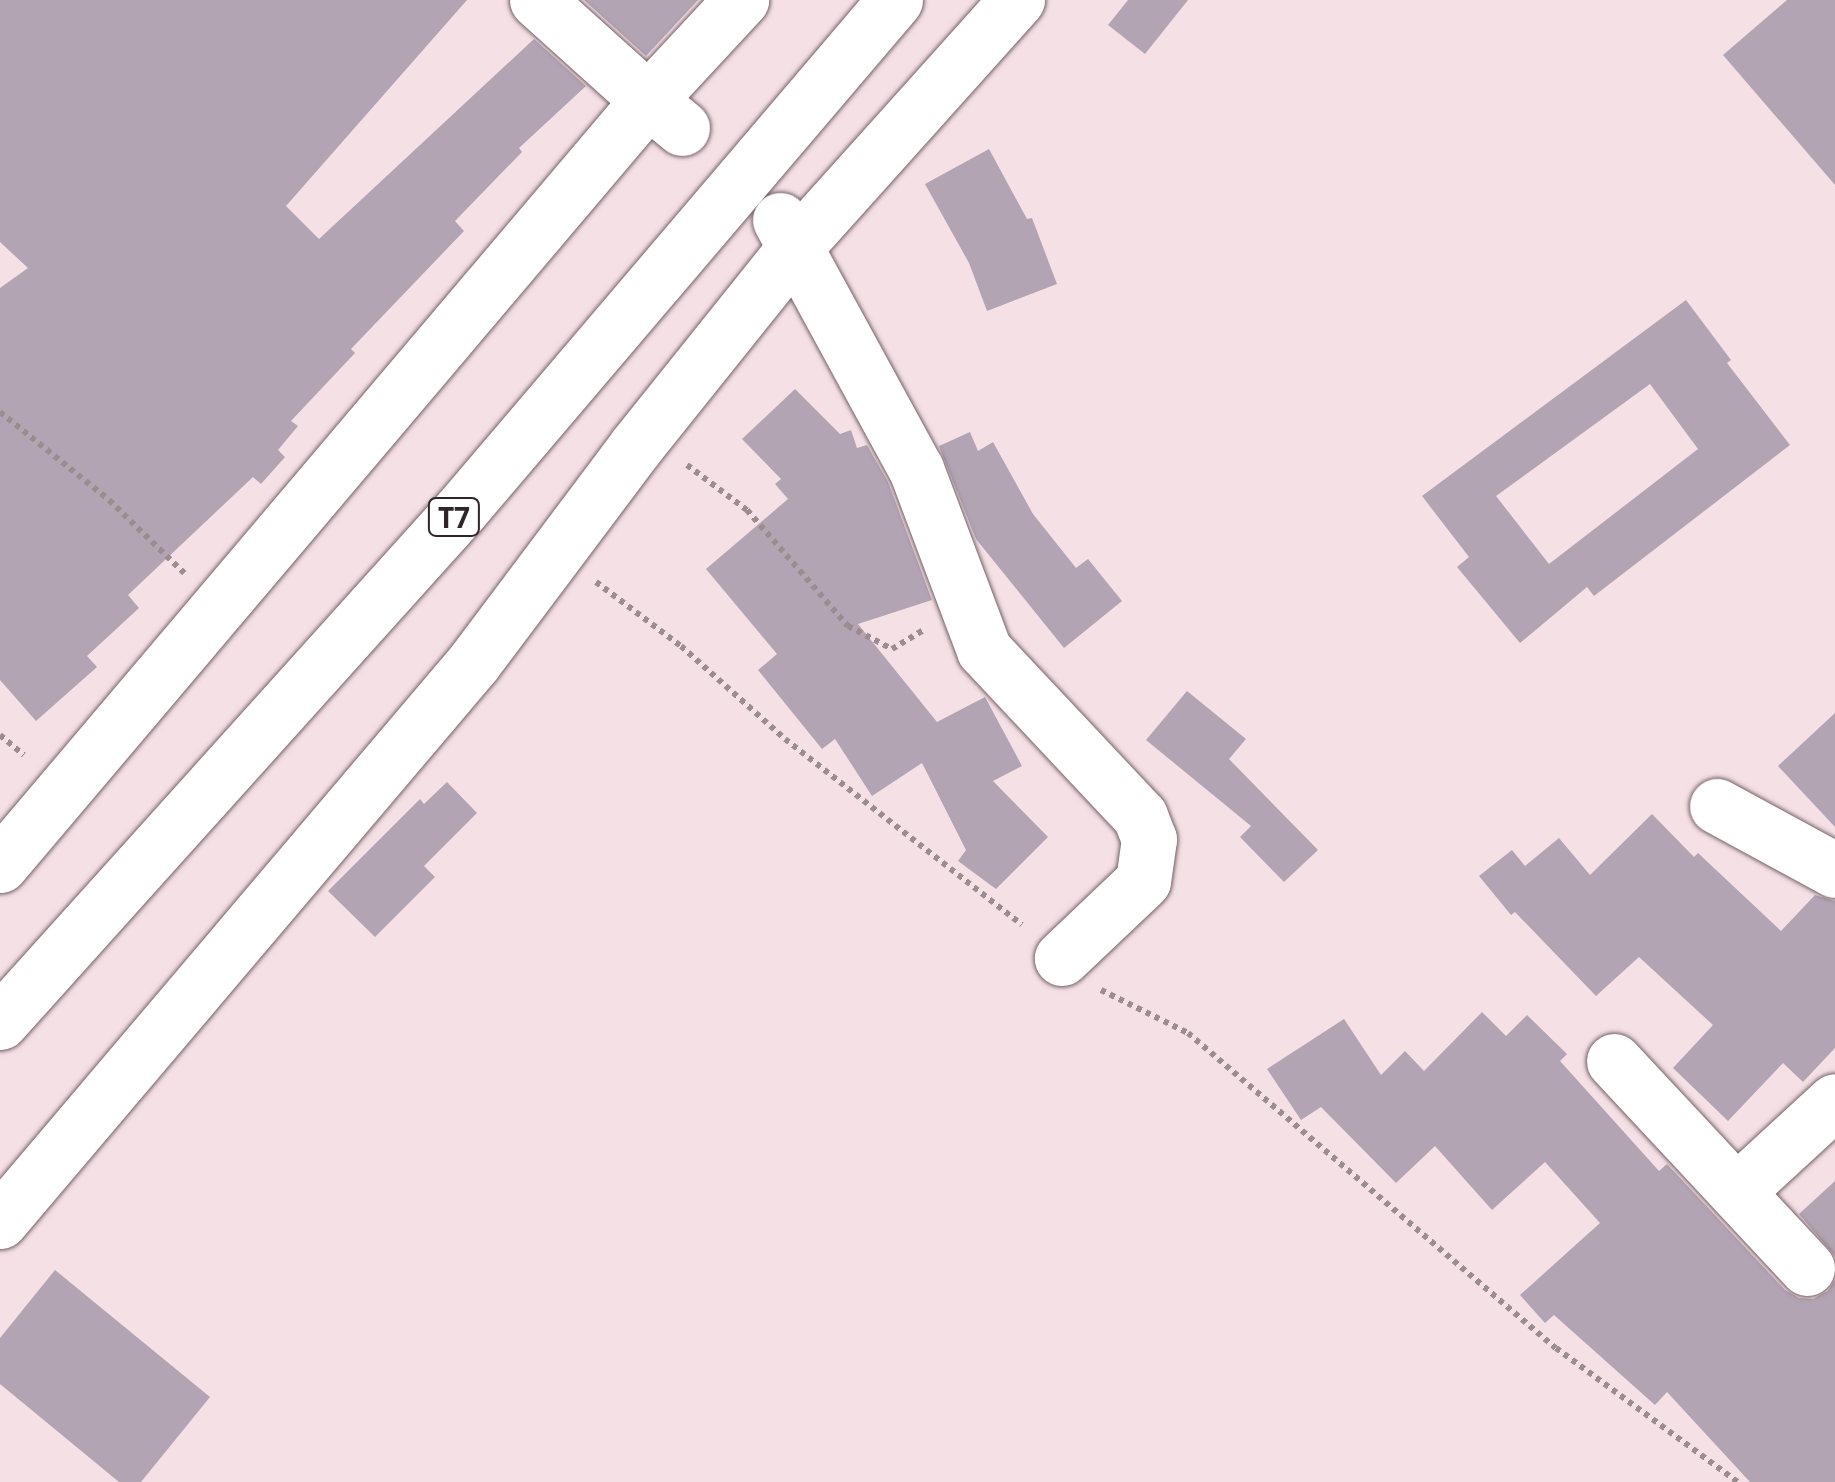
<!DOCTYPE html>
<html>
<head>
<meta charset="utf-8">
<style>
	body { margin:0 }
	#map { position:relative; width:1835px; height:1482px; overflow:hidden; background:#f5e0e6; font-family:"Open Sans",sans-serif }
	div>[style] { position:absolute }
	.building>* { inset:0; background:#b2a4b3 }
	.path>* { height:6px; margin-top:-3px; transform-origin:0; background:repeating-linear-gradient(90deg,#9b8c90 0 5px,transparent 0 10px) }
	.roads { filter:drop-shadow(0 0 2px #746167) drop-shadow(0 0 2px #746167) }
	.minor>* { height:55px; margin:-27.5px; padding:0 27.5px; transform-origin:27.5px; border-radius:27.5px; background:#fff }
	.highway>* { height:55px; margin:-27.5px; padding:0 27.5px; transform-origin:27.5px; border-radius:27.5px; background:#fff }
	span { translate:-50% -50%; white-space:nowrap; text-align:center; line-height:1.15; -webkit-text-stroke:8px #fff; paint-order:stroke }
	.shield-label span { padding:2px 8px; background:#fff; border:2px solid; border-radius:8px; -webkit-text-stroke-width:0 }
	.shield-label { font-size:28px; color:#2e2628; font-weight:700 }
</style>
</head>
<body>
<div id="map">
	<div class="building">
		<i style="clip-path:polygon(0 0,467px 0,286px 206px,319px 239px,534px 39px,586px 86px,519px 148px,522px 152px,455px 221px,464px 231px,351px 349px,355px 353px,291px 421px,298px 426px,278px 450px,285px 457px,261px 484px,253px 477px,128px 595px,139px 608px,87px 656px,97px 667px,36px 721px,0 680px,0 288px,28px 268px,0 242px)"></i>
		<i style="clip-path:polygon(584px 0,698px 0,646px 56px)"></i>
		<i style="clip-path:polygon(1128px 0,1188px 0,1145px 54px,1108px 25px)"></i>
		<i style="clip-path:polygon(1787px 0,1835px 0,1835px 185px,1723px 55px)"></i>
		<i style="clip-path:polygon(989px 149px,1027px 219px,1032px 218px,1057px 284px,987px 311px,969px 263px,925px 184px)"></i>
		<i style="clip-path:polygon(evenodd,1686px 300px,1731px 360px,1727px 363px,1790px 445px,1594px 596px,1587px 587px,1520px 643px,1457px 567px,1469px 557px,1422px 496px,1686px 300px,1650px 384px,1698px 449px,1549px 564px,1496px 496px,1650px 384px)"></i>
		<i style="clip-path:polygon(795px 389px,840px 434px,851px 430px,857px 448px,867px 445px,888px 482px,932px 600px,858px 624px,937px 722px,985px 697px,1022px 766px,993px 781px,1048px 837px,996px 889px,958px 861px,966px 850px,922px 763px,872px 796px,835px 739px,822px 749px,758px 670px,777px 654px,706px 569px,788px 499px,775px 484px,781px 479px,742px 439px)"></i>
		<i style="clip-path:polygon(970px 432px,978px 451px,993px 442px,1033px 514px,1076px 568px,1088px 559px,1122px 601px,1064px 648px,976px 539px,939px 446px)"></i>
		<i style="clip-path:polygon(1187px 691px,1246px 739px,1229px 759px,1318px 850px,1284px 882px,1240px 837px,1251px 826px,1146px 740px)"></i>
		<i style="clip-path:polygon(1835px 713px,1835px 827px,1778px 766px)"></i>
		<i style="clip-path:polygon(447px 782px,477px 813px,424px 866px,435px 877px,375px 937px,328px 891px,420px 799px,424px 804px)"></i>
		<i style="clip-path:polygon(1652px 814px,1694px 857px,1698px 853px,1781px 931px,1815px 895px,1835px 901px,1835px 1048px,1803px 1082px,1783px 1063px,1728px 1121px,1673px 1068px,1713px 1025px,1639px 957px,1596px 996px,1515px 912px,1511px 915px,1479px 876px,1512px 850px,1525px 866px,1559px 838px,1590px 875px)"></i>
		<i style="clip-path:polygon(1482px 1012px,1506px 1036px,1527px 1015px,1567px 1054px,1560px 1061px,1659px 1171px,1667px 1164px,1785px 1290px,1799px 1298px,1813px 1299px,1828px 1291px,1835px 1280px,1835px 1482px,1750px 1482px,1667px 1392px,1655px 1405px,1554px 1315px,1545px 1323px,1520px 1295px,1600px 1223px,1545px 1162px,1492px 1210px,1435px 1146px,1396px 1183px,1321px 1107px,1301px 1120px,1267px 1069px,1344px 1019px,1381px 1075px,1405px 1051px,1424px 1071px)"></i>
		<i style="clip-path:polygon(1835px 1181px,1835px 1256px,1799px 1214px)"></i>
		<i style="clip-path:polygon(55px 1270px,210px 1397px,141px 1482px,119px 1482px,0 1384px,0 1338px)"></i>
	</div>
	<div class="path">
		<i style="left:0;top:412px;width:140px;rotate:38.9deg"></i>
		<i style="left:109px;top:500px;width:105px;rotate:44.2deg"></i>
		<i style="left:687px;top:465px;width:75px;rotate:36.9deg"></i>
		<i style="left:747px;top:510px;width:154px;rotate:49deg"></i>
		<i style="left:848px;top:626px;width:50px;rotate:27.6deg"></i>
		<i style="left:892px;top:649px;width:39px;rotate:-31deg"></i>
		<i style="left:596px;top:582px;width:106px;rotate:37deg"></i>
		<i style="left:681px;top:646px;width:140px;rotate:41.8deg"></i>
		<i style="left:785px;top:739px;width:301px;rotate:38.1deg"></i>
		<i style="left:0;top:735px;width:31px;rotate:40deg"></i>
		<i style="left:1101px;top:990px;width:97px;rotate:26.3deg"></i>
		<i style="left:1188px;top:1033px;width:484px;rotate:40.6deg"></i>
		<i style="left:1556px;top:1348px;width:226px;rotate:36.4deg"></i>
	</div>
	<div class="roads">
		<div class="minor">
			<i style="left:537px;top:0;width:149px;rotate:42deg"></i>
			<i style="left:648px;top:100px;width:137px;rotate:-47.1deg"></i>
			<i style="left:780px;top:220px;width:284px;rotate:61.4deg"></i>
			<i style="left:916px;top:469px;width:193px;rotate:69.4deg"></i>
			<i style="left:984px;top:650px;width:228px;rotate:46.8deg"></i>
			<i style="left:1140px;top:816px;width:25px;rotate:69deg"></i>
			<i style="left:1149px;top:839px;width:42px;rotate:98.1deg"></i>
			<i style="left:1143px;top:881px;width:112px;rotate:136.5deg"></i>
			<i style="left:1717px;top:806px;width:134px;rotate:28.5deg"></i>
			<i style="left:0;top:865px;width:1003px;rotate:-49.73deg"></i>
			<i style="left:648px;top:100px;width:44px;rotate:39.5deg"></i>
			<i style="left:1614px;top:1061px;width:283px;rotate:47deg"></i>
			<i style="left:1736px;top:1192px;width:134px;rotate:-42.6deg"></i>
			<i style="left:0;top:1221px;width:733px;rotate:-49.7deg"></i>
			<i style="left:474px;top:662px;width:270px;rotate:-53.1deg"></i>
			<i style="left:636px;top:446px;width:256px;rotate:-51.3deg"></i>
			<i style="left:796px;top:246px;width:331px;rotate:-48.1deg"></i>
		</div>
		<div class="highway">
			<i style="left:0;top:1022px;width:688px;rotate:-48.01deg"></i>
			<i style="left:460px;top:511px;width:671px;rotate:-49.59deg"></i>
		</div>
	</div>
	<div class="shield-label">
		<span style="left:454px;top:517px">T7</span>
	</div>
</div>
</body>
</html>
